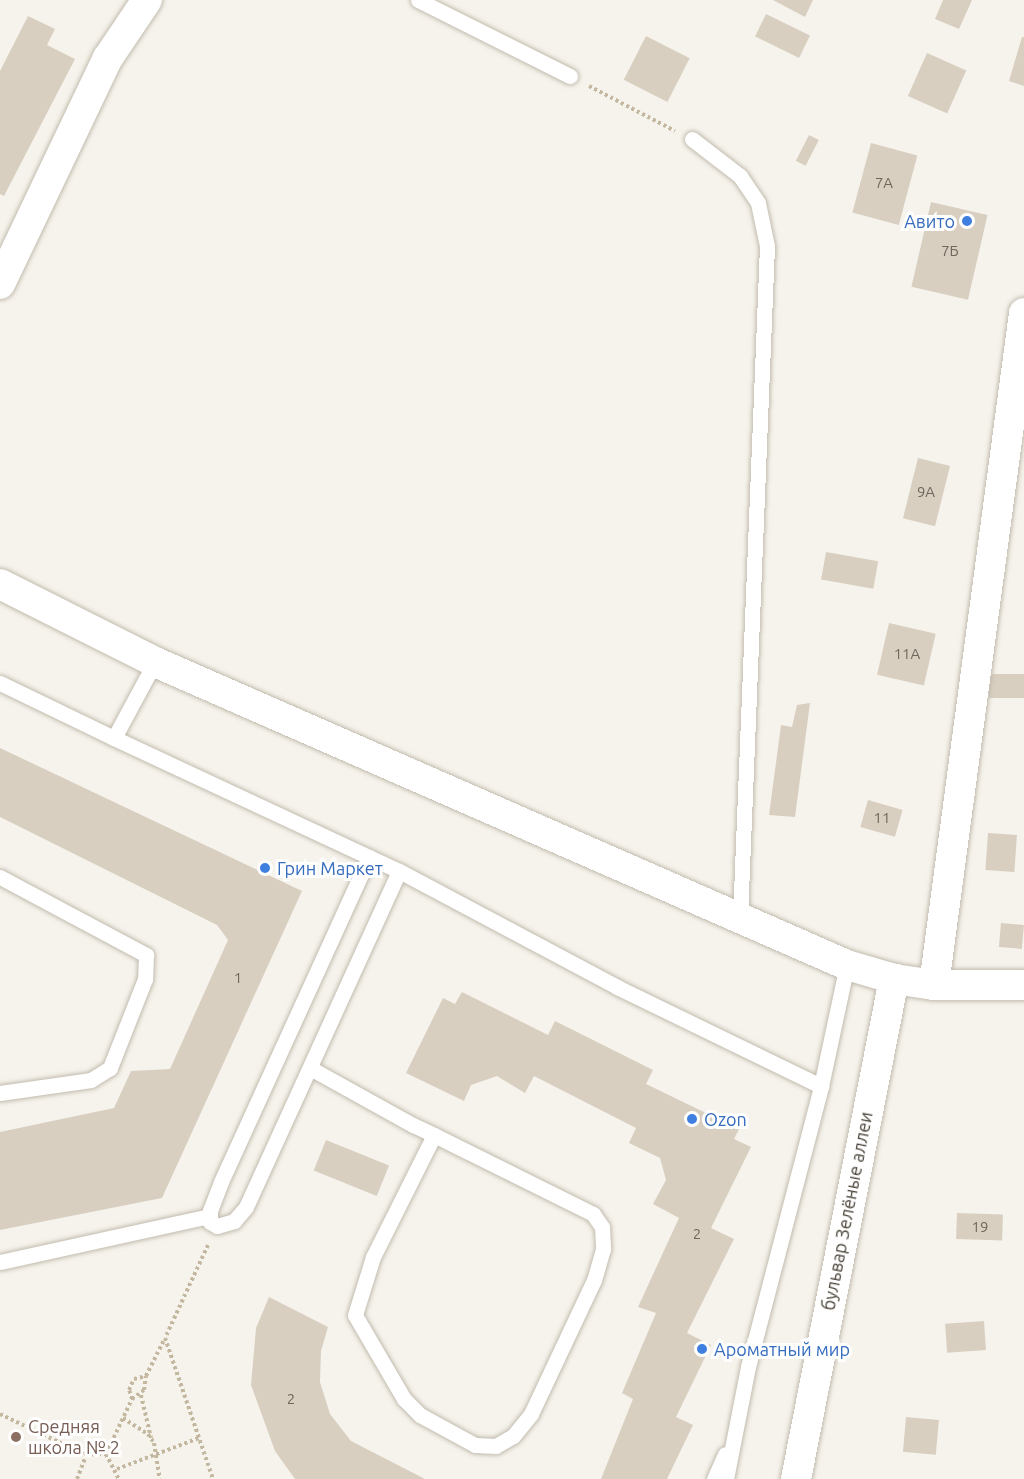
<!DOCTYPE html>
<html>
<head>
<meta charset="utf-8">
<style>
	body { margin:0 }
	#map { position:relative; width:1024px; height:1479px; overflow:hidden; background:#f6f3ec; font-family:Ubuntu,sans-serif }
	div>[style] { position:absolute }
	.building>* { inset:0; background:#d8cfc1; transform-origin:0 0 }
	.path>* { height:4px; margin-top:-2px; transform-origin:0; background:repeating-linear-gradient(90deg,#c4b79f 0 3px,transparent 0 6px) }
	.roads { filter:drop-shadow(0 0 2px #c2bbae) drop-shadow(0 0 2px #c2bbae) }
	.lane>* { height:15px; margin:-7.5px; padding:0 7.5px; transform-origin:7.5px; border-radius:7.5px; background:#fff }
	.street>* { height:30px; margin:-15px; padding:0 15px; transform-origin:15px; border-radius:15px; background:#fff }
	.dots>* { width:16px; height:16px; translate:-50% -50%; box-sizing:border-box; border:3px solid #fff; border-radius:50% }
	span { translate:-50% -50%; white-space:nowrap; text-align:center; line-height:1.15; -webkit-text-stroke:6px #fff; paint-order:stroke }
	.number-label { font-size:15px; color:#6e675b }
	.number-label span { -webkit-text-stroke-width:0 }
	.shop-label { font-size:18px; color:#366cbe }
	.right { translate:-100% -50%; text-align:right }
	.left { translate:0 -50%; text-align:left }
	.street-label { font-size:18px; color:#4b4439 }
	.education-label { font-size:18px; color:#785e54 }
</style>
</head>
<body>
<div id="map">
	<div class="building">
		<i style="clip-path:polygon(773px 0,813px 0,805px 17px)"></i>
		<i style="clip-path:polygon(943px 0,972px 0,959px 29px,935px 19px)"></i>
		<i style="left:766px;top:14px;width:49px;height:25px;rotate:26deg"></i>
		<i style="clip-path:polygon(28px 16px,55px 29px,47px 45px,75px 59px,4px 196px,0 194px,0 71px)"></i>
		<i style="left:646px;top:36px;width:49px;height:49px;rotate:27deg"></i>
		<i style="clip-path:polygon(1022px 37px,1024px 37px,1024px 86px,1009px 81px)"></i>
		<i style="left:927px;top:53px;width:43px;height:47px;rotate:24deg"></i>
		<i style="left:809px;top:135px;width:11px;height:29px;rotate:27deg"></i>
		<i style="left:871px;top:143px;width:48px;height:72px;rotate:15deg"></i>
		<i style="left:931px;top:202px;width:58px;height:87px;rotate:13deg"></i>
		<i style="left:918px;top:458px;width:33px;height:62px;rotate:14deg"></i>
		<i style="left:826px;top:552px;width:53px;height:28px;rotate:10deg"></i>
		<i style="left:889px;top:623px;width:48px;height:53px;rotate:13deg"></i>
		<i style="left:1024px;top:674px;width:24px;height:35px;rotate:90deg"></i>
		<i style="clip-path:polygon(810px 703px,795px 817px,769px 815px,781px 725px,792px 727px,797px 705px)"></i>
		<i style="clip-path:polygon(0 748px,302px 891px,162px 1198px,0 1230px,0 1132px,114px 1108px,131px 1071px,170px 1069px,228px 940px,217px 925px,0 817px)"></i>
		<i style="left:868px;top:800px;width:36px;height:28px;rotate:16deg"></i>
		<i style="left:988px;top:833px;width:29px;height:37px;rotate:4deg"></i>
		<i style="left:1001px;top:923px;width:23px;height:24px;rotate:5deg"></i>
		<i style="clip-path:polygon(462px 992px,548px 1035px,555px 1021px,653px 1070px,646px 1084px,739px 1129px,734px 1139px,751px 1147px,711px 1228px,734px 1239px,687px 1333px,711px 1345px,676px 1417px,693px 1425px,667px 1479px,601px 1479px,633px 1399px,622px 1393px,656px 1313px,638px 1307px,679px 1218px,653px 1204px,666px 1180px,660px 1158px,629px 1143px,636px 1128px,534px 1076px,525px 1093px,497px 1076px,471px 1085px,464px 1101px,406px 1073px,443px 998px,455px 1004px)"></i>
		<i style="left:326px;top:1140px;width:68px;height:33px;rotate:22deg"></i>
		<i style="left:957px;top:1213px;width:46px;height:26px;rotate:2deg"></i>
		<i style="clip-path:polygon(269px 1297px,328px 1327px,321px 1351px,320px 1382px,330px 1414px,351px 1441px,425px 1479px,295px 1479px,275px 1451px,251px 1385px,256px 1328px)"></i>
		<i style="left:984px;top:1321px;width:29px;height:39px;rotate:86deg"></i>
		<i style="left:906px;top:1417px;width:33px;height:35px;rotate:5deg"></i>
	</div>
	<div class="path">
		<i style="left:589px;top:86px;width:97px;rotate:27.6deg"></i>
		<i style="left:208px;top:1245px;width:102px;rotate:114.8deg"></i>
		<i style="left:165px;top:1338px;width:149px;rotate:71.2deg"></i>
		<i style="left:141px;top:1395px;width:44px;rotate:76.9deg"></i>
		<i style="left:132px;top:1399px;width:9px;rotate:-108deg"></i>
		<i style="left:129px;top:1390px;width:12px;rotate:-66deg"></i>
		<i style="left:134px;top:1379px;width:12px;rotate:-14deg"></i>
		<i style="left:0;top:1414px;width:95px;rotate:25.5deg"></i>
		<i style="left:123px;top:1418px;width:30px;rotate:33deg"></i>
		<i style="left:148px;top:1434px;width:11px;rotate:56deg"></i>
		<i style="left:154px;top:1443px;width:36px;rotate:81deg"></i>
		<i style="left:106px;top:1454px;width:28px;rotate:63deg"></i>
		<i style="left:117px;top:1469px;width:88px;rotate:-20.7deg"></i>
		<i style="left:77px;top:1479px;width:26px;rotate:-69deg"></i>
		<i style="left:86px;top:1455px;width:20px;rotate:-3deg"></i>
		<i style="left:106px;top:1454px;width:61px;rotate:-64.7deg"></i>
		<i style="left:132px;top:1399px;width:15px;rotate:-37deg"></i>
		<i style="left:144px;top:1390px;width:14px;rotate:-82deg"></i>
		<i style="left:146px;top:1376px;width:42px;rotate:-63.4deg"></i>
	</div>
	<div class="roads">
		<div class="lane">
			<i style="left:418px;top:0;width:170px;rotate:26.6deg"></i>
			<i style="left:692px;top:139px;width:61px;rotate:37.6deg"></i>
			<i style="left:740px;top:176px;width:32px;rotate:56deg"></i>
			<i style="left:758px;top:203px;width:44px;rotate:78.2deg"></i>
			<i style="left:767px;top:246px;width:672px;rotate:92.3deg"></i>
			<i style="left:0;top:683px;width:127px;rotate:25.8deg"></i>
			<i style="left:114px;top:738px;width:86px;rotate:-61.7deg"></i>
			<i style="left:114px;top:738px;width:281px;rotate:25deg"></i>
			<i style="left:369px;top:857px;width:357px;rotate:114.5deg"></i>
			<i style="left:221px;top:1182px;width:30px;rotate:111deg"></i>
			<i style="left:210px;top:1210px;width:12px;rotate:90deg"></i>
			<i style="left:210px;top:1222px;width:8px;rotate:30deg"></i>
			<i style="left:217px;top:1226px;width:18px;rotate:-16deg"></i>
			<i style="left:234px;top:1221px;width:18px;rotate:-49deg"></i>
			<i style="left:246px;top:1207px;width:369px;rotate:-65.5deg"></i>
			<i style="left:399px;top:871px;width:33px;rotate:-155deg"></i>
			<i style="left:399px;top:871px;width:247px;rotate:28deg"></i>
			<i style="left:617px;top:987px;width:227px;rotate:25.9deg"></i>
			<i style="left:0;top:877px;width:166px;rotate:28.1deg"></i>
			<i style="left:146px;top:955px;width:24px;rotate:92deg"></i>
			<i style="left:145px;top:979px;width:96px;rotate:111.5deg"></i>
			<i style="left:110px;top:1068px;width:22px;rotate:148deg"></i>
			<i style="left:91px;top:1080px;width:92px;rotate:171.9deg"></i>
			<i style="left:310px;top:1068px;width:118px;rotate:29deg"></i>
			<i style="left:413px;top:1125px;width:23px;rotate:25deg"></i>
			<i style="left:434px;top:1135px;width:178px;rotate:26.4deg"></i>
			<i style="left:593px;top:1214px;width:16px;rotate:55deg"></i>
			<i style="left:602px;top:1227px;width:22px;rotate:87deg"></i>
			<i style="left:603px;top:1249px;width:32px;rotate:106deg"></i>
			<i style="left:594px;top:1280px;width:148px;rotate:115.2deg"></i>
			<i style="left:531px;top:1414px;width:28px;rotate:129deg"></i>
			<i style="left:513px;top:1436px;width:20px;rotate:150deg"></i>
			<i style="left:496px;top:1446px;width:21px;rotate:-177deg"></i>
			<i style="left:475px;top:1445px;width:63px;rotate:-151.4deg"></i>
			<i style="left:420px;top:1415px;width:23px;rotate:-135deg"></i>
			<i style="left:404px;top:1399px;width:97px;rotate:-120.3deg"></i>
			<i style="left:355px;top:1315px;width:61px;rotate:-72.8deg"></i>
			<i style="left:373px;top:1257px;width:136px;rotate:-63.4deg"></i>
			<i style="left:0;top:1262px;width:215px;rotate:-12.4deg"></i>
			<i style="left:714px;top:1479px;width:27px;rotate:-66deg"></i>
			<i style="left:726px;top:1479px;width:114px;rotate:-78.9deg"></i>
			<i style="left:748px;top:1367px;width:290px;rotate:-75.4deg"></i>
			<i style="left:821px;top:1086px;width:124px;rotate:-77.9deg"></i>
		</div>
		<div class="street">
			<i style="left:0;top:284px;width:250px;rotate:-64.5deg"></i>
			<i style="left:108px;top:58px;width:70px;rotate:-56.1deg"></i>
			<i style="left:0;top:584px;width:174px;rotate:26.7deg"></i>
			<i style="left:155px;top:662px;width:755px;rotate:23.65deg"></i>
			<i style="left:847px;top:965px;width:49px;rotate:16.6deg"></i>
			<i style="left:894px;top:979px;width:40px;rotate:8.5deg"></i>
			<i style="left:934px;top:985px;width:90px"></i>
			<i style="left:934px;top:985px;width:678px;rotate:-82.37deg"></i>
			<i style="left:796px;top:1479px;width:510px;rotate:-78.91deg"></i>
		</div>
	</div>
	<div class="dots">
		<i style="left:967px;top:221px;background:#3f7fe0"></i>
		<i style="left:265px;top:868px;background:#3f7fe0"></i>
		<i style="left:692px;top:1119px;background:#3f7fe0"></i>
		<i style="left:702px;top:1349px;background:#3f7fe0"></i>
		<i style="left:16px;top:1437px;background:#8d6e63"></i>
	</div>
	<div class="number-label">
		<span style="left:884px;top:183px">7А</span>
		<span style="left:950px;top:251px">7Б</span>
		<span style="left:926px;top:492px">9А</span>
		<span style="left:907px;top:654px">11А</span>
		<span style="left:882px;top:818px">11</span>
		<span style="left:238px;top:978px">1</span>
		<span style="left:980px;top:1227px">19</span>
		<span style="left:697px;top:1234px">2</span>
		<span style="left:291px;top:1399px">2</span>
	</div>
	<div class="shop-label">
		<span class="right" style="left:955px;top:221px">Авито</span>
		<span class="left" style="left:277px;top:868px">Грин Маркет</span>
		<span class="left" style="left:704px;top:1119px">Ozon</span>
		<span class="left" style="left:714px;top:1349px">Ароматный мир</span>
	</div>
	<div class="street-label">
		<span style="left:847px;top:1211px;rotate:-79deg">бульвар Зелёные аллеи</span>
	</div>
	<div class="education-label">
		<span class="left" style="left:28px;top:1437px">Средняя<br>школа № 2</span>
	</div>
</div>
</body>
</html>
